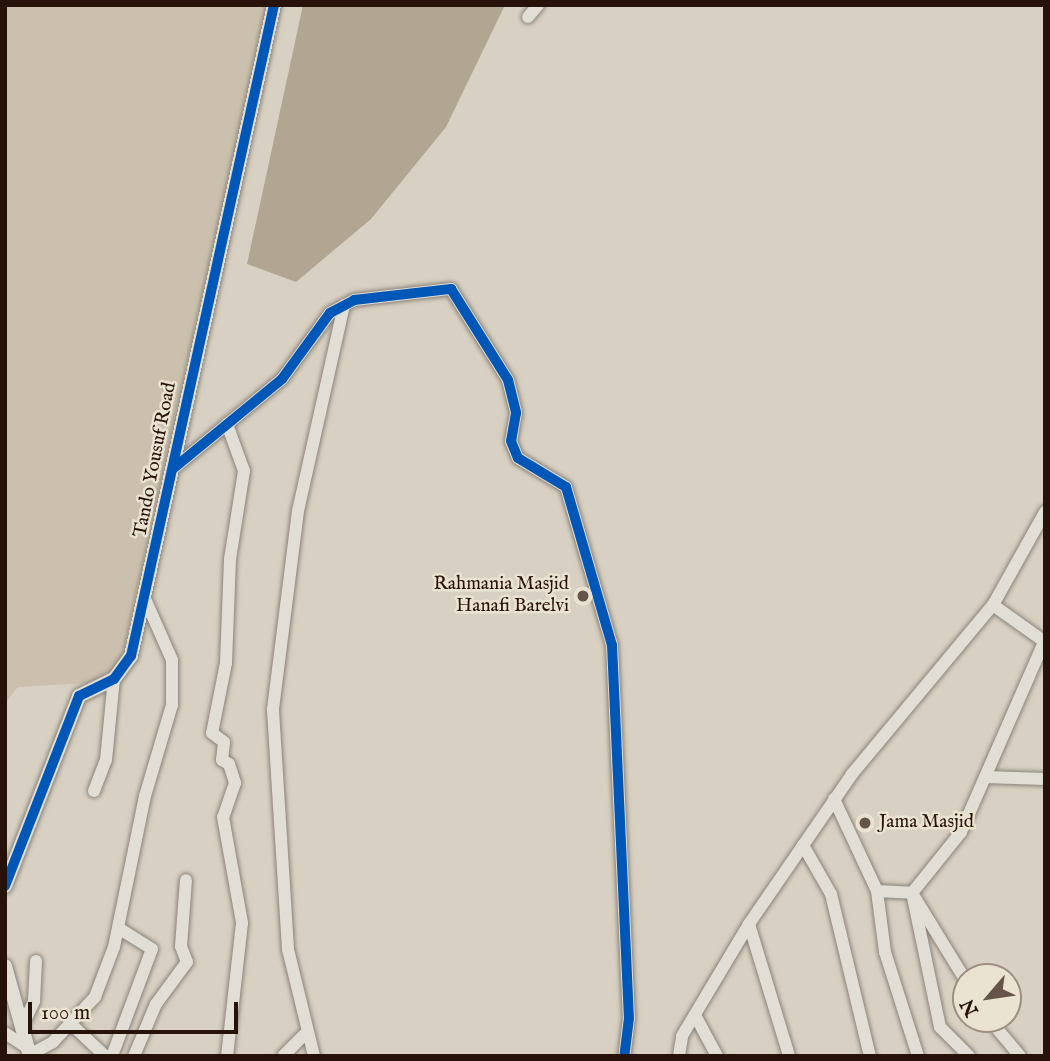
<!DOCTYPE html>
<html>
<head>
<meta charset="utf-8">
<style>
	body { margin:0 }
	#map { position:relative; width:1050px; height:1061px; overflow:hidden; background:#d8d0c2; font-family:"IM FELL English",serif }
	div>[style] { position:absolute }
	.green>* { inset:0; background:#cbc0ad }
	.water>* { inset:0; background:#b2a592 }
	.roads { filter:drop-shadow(0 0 2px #8a837a) drop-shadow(0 0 2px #8a837a) }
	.minor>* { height:12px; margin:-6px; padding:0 6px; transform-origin:6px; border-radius:6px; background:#e1ded6 }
	.tertiary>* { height:14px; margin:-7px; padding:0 7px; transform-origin:7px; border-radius:7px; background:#e1ded6 }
	.cycleway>* { height:10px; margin:-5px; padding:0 5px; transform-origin:5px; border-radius:5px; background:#0057b8 }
	.dots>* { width:19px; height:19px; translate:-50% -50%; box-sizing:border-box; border:4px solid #ebe3d2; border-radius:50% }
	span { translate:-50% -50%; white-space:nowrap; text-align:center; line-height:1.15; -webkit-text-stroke:5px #ebe3d2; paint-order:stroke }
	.street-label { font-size:19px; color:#271209 }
	.poi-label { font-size:19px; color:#271209 }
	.right { translate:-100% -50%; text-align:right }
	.left { translate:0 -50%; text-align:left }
	.frame { position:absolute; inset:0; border:7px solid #271209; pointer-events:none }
	.north { position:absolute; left:952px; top:963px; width:70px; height:70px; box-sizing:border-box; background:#ebe3d2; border:2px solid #9d8f82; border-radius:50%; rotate:241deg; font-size:19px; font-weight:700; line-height:28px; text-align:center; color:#271209 }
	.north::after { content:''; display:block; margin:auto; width:24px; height:32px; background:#65544a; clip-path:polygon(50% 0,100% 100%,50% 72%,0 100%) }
	.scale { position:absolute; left:28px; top:1002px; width:210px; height:32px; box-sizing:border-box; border:4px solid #271209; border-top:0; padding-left:9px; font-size:21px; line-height:24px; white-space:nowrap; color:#271209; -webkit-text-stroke:5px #ebe3d2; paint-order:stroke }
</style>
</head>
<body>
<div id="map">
	<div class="green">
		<i style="clip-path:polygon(5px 5px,266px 5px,120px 665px,89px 683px,18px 687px,5px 703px)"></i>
	</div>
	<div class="water">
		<i style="clip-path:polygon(303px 5px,505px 5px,446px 127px,371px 219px,296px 282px,247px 264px)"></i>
	</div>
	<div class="roads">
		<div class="minor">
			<i style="left:528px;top:17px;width:16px;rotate:-50deg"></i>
			<i style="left:227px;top:424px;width:50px;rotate:70.1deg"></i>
			<i style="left:244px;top:471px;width:89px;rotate:99deg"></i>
			<i style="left:230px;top:559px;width:104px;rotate:92.2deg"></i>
			<i style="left:226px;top:663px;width:71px;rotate:101.3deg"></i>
			<i style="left:212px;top:733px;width:15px;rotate:37deg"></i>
			<i style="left:224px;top:742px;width:18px;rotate:96deg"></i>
			<i style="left:222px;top:760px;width:8px;rotate:30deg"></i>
			<i style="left:229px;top:764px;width:20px;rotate:72deg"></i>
			<i style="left:235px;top:783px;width:36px;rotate:109deg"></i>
			<i style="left:223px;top:817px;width:108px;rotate:79.8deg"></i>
			<i style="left:242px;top:923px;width:134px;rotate:96.4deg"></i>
			<i style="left:174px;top:468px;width:140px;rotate:-39.5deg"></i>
			<i style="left:282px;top:379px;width:82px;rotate:-54deg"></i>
			<i style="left:330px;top:313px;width:27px;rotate:-28deg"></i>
			<i style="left:354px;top:300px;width:98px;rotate:-6.5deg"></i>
			<i style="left:451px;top:289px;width:107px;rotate:57.9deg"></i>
			<i style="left:508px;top:380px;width:34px;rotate:76deg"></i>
			<i style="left:516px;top:413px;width:28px;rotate:100deg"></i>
			<i style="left:511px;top:441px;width:18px;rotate:68deg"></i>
			<i style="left:518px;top:458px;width:56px;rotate:31.1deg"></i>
			<i style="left:566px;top:487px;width:165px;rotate:73.8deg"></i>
			<i style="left:612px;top:645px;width:373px;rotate:87.4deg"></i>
			<i style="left:629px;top:1018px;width:38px;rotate:97deg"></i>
			<i style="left:993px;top:605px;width:64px;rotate:35.4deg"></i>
			<i style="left:985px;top:777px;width:60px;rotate:1.9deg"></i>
			<i style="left:94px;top:791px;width:33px;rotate:-69deg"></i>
			<i style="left:106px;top:760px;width:81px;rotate:-84.4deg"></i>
			<i style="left:834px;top:799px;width:102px;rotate:64.9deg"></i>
			<i style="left:877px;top:891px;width:35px;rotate:3deg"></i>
			<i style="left:912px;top:893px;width:103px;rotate:58.5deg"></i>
			<i style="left:803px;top:845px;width:56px;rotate:60.3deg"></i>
			<i style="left:831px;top:894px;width:167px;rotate:76.5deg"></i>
			<i style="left:877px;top:891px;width:62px;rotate:82.5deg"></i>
			<i style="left:885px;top:952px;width:109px;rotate:72.4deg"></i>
			<i style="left:749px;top:924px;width:138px;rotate:73.1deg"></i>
			<i style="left:695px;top:1015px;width:47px;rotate:61.8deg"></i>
			<i style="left:989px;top:1019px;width:48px;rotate:50deg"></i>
			<i style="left:70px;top:1023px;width:48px;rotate:43.3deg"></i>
			<i style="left:22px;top:1027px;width:29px;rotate:-65deg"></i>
			<i style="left:34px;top:1001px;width:40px;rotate:-87.1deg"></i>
			<i style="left:5px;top:1033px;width:27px;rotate:33deg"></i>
			<i style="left:29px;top:1055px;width:27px;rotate:-28deg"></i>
			<i style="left:53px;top:1042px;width:62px;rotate:-47deg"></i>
			<i style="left:95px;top:997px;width:53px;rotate:-69.2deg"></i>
			<i style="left:114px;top:947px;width:154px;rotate:-78.4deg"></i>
			<i style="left:145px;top:796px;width:95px;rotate:-73.5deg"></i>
			<i style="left:172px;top:705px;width:45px;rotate:-90deg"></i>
			<i style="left:172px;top:660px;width:64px;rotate:-113.8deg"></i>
			<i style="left:112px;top:1056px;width:114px;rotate:-69.5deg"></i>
			<i style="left:152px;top:949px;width:40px;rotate:-148deg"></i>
			<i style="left:134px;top:1056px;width:56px;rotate:-67.1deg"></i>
			<i style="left:156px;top:1004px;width:52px;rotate:-53.6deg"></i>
			<i style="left:187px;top:962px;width:17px;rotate:-111deg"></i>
			<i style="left:181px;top:946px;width:66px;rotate:-85.7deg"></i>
			<i style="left:283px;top:1056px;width:34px;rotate:-45deg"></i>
			<i style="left:314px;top:1056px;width:110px;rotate:-103.7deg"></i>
			<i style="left:288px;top:949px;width:240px;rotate:-93.6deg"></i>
			<i style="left:273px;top:709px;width:200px;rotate:-82.8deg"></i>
			<i style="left:298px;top:511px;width:211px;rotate:-77.4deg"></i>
			<i style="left:679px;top:1056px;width:20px;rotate:-81deg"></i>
			<i style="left:682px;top:1036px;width:131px;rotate:-59.1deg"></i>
			<i style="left:749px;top:924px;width:182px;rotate:-55.5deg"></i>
			<i style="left:852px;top:774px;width:220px;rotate:-50.2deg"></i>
			<i style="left:993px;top:605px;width:107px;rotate:-60.8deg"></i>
			<i style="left:969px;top:1056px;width:41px;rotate:-135deg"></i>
			<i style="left:940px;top:1027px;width:137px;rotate:-101.8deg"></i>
			<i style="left:912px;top:893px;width:78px;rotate:-51.2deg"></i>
			<i style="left:961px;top:832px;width:207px;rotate:-66.4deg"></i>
		</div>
		<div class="tertiary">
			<i style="left:5px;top:886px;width:204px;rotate:-68.7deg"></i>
			<i style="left:79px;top:696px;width:39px;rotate:-26deg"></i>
			<i style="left:114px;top:679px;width:29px;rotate:-54deg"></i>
			<i style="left:131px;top:656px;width:667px;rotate:-77.61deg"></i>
			<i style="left:5px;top:966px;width:93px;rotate:74.5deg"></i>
		</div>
	</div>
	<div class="cycleway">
		<i style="left:174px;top:468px;width:140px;rotate:-39.5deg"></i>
		<i style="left:282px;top:379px;width:82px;rotate:-54deg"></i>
		<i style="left:330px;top:313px;width:27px;rotate:-28deg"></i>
		<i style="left:354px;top:300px;width:98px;rotate:-6.5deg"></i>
		<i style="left:451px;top:289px;width:107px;rotate:57.9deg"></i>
		<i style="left:508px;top:380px;width:34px;rotate:76deg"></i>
		<i style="left:516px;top:413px;width:28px;rotate:100deg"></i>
		<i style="left:511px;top:441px;width:18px;rotate:68deg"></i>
		<i style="left:518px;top:458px;width:56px;rotate:31.1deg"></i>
		<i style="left:566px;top:487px;width:165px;rotate:73.8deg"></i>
		<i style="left:612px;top:645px;width:373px;rotate:87.4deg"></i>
		<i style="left:629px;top:1018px;width:38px;rotate:97deg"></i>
		<i style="left:5px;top:886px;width:204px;rotate:-68.7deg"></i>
		<i style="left:79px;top:696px;width:39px;rotate:-26deg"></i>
		<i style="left:114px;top:679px;width:29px;rotate:-54deg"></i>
		<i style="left:131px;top:656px;width:667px;rotate:-77.61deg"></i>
	</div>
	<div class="dots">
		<i style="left:583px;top:596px;background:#65544a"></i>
		<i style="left:865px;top:823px;background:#65544a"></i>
	</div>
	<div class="street-label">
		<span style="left:156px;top:460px;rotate:-79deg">Tando Yousuf Road</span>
	</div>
	<div class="poi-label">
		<span class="right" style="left:569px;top:596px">Rahmania Masjid<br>Hanafi Barelvi</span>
		<span class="left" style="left:879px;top:823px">Jama Masjid</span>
	</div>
	<div class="frame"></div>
	<div class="north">N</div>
	<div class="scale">100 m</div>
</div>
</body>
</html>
